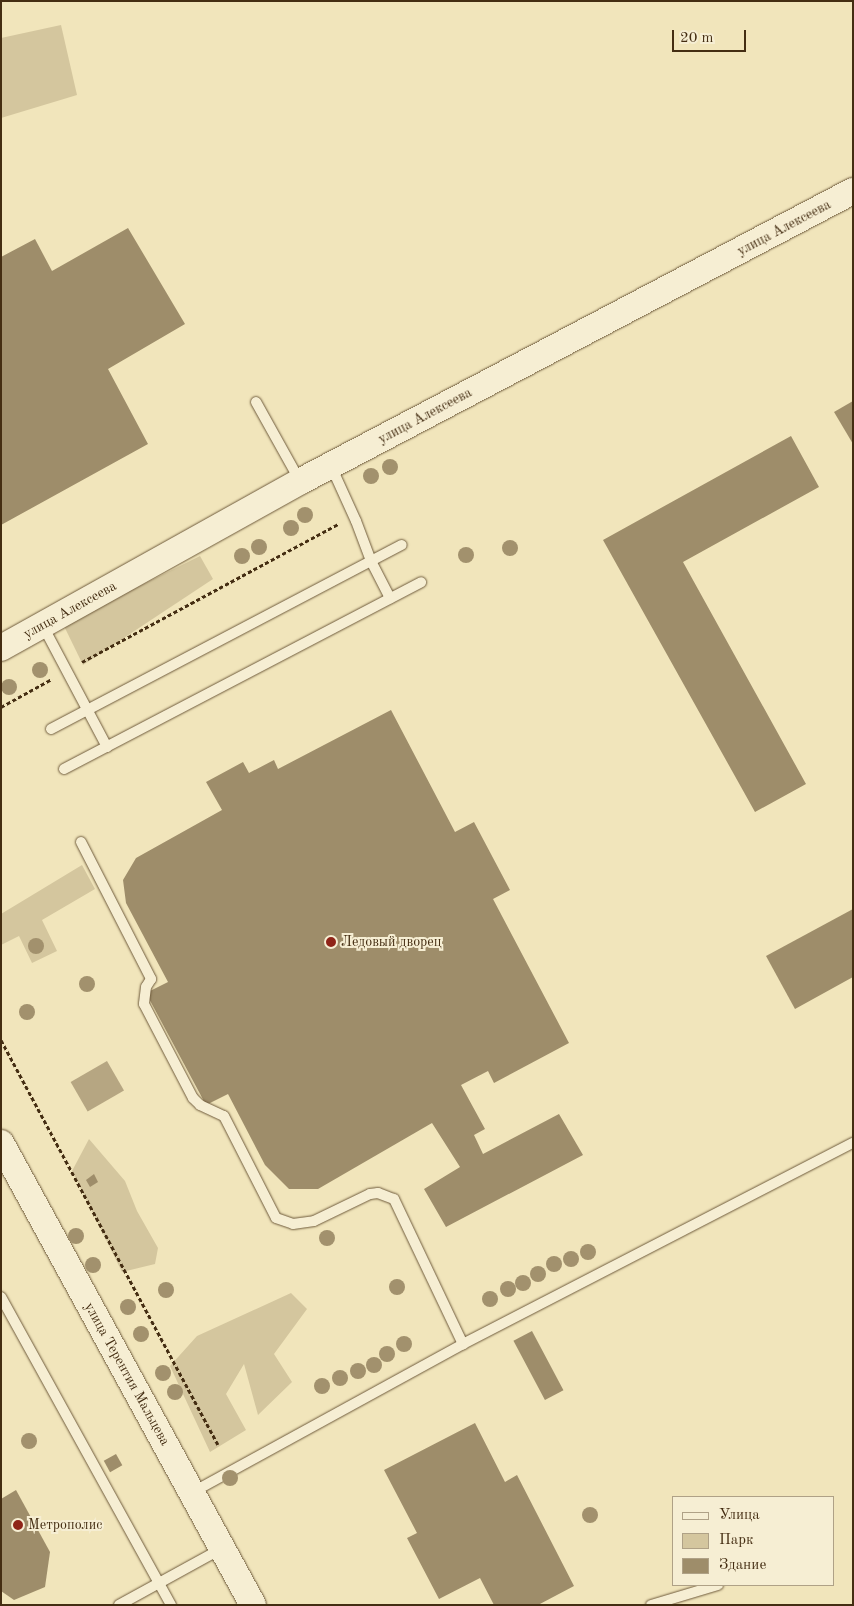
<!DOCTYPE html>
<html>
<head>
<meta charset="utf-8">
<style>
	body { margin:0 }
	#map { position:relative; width:854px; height:1606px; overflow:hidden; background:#f1e5bb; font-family:"Old Standard TT",serif }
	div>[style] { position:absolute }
	.green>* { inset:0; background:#d4c69e }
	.water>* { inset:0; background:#b6a682; transform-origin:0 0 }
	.building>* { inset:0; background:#9e8d6a; transform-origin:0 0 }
	.path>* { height:3px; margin-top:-1.5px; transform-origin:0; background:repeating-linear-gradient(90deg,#442d12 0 4px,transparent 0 6.5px) }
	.roads { filter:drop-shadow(0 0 1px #6f5b3c) drop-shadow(0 0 1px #6f5b3c) }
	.service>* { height:10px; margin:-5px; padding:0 5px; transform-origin:5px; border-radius:5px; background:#f6eed3 }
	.tertiary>* { height:26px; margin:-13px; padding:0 13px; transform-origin:13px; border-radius:13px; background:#f6eed3 }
	.trees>* { width:16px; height:16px; margin:-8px; border-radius:50%; background:#a2916d }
	.dots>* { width:14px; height:14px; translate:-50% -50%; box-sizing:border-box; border:2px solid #f6eed3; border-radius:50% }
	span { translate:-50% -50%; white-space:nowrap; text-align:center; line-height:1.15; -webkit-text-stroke:4px #f6eed3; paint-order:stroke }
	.street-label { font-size:14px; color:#442d12 }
	.poi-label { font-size:14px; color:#442d12 }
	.left { translate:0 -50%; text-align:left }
	.frame { position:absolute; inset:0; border:2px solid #442d12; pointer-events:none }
	.legend { position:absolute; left:672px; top:1496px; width:162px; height:90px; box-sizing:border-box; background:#f6eed3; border:1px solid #afa186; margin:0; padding:6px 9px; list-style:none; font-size:15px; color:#442d12 }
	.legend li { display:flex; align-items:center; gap:10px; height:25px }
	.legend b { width:25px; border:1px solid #afa186 }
	.scale { position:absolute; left:672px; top:30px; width:74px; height:22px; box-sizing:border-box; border:2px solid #442d12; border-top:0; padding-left:6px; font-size:15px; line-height:18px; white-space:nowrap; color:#442d12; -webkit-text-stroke:4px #f6eed3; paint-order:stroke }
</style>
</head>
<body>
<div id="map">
	<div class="green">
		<i style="clip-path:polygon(61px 25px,77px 95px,1px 118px,1px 38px)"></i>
		<i style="clip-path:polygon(200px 556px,213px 579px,83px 665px,63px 624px)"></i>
		<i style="clip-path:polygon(82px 865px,95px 889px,42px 920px,57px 951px,32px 963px,19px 936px,1px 945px,1px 914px)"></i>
		<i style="clip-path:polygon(89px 1139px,125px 1181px,137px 1211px,158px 1248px,155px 1264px,122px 1272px,72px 1171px)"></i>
		<i style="clip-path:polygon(291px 1293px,307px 1309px,274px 1354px,292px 1382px,258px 1415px,244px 1364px,226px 1394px,246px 1430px,210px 1452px,170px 1366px,197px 1336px)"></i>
	</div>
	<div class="water">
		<i style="left:107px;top:1061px;width:34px;height:42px;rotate:60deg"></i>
	</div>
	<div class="building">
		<i style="clip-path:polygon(128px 228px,185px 324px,108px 369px,148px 444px,1px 525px,1px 257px,35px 239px,52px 271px)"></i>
		<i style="clip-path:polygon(853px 401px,853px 444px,834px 412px)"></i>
		<i style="clip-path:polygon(791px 436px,819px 487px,683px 562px,806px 784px,755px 812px,603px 540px)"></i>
		<i style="clip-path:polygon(391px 710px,455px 832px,474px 822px,510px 890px,493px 899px,569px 1043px,494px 1083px,488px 1071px,461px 1085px,485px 1129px,474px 1135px,483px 1154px,559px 1114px,583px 1155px,446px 1227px,424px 1189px,460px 1167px,432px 1123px,318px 1189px,289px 1189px,265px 1165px,228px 1094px,206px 1105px,146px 993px,168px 982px,126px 903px,123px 880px,136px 858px,222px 810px,206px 782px,243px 762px,249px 773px,274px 760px,278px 769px)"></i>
		<i style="clip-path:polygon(853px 909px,853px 977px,795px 1009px,766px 956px)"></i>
		<i style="clip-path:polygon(94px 1174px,98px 1182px,90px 1187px,86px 1180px)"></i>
		<i style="left:532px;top:1331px;width:67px;height:21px;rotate:62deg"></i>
		<i style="clip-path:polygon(475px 1423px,505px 1482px,517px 1475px,574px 1586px,538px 1605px,494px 1605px,480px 1578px,439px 1599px,407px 1538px,417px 1533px,384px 1470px)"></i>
		<i style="left:116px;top:1454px;width:13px;height:14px;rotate:61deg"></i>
		<i style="clip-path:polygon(16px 1490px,50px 1552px,45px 1587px,14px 1600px,1px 1591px,1px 1499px)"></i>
	</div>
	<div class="path">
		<i style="left:82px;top:662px;width:291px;rotate:-28.3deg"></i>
		<i style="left:1px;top:707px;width:58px;rotate:-28.8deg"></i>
		<i style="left:1px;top:1040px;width:459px;rotate:61.8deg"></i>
	</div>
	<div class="roads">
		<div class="service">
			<i style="left:256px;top:402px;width:90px;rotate:60.9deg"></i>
			<i style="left:331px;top:466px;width:60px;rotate:65.6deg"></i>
			<i style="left:356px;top:521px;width:43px;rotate:69.4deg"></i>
			<i style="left:371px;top:561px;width:42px;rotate:62.8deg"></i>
			<i style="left:43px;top:626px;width:137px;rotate:62.1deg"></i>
			<i style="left:51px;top:729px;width:396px;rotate:-27.7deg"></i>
			<i style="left:64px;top:769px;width:403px;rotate:-27.6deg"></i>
			<i style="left:81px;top:842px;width:154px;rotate:62.9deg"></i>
			<i style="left:151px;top:979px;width:9px;rotate:122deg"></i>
			<i style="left:146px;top:987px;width:17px;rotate:97deg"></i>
			<i style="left:144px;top:1004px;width:106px;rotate:62.5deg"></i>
			<i style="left:193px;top:1098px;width:10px;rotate:45deg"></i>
			<i style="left:200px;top:1105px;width:26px;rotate:25deg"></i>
			<i style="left:224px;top:1116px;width:114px;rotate:63deg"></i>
			<i style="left:276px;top:1218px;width:18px;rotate:19deg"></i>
			<i style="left:293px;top:1224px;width:21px;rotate:-8deg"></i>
			<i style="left:314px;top:1221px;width:62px;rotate:-25.7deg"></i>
			<i style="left:370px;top:1194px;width:8px;rotate:-7deg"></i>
			<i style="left:378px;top:1193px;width:17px;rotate:21deg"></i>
			<i style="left:394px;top:1199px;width:161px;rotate:64.6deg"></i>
			<i style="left:1px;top:1297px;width:352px;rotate:61.1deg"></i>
			<i style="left:193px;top:1492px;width:308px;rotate:-28.7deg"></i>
			<i style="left:463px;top:1344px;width:439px;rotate:-27.3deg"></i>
			<i style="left:119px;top:1605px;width:116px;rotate:-28.8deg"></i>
			<i style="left:651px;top:1605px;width:70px;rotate:-16.6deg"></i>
		</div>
		<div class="tertiary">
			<i style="left:1px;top:648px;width:343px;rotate:-29.1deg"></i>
			<i style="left:301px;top:481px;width:624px;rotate:-27.72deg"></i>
			<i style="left:1px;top:1143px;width:526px;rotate:61.39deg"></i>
		</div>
	</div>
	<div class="trees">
		<i style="left:390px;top:467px"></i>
		<i style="left:371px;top:476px"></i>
		<i style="left:305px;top:515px"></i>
		<i style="left:291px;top:528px"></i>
		<i style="left:259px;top:547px"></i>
		<i style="left:510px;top:548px"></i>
		<i style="left:466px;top:555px"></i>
		<i style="left:242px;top:556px"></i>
		<i style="left:40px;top:670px"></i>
		<i style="left:9px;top:687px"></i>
		<i style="left:36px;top:946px"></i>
		<i style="left:87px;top:984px"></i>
		<i style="left:27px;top:1012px"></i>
		<i style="left:76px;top:1236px"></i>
		<i style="left:327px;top:1238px"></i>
		<i style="left:588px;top:1252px"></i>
		<i style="left:571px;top:1259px"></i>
		<i style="left:554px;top:1264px"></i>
		<i style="left:93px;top:1265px"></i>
		<i style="left:538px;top:1274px"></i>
		<i style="left:523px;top:1283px"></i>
		<i style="left:397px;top:1287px"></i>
		<i style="left:508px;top:1289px"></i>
		<i style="left:166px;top:1290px"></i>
		<i style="left:490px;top:1299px"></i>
		<i style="left:128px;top:1307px"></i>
		<i style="left:141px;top:1334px"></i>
		<i style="left:404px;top:1344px"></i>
		<i style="left:387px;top:1354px"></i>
		<i style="left:374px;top:1365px"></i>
		<i style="left:358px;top:1371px"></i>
		<i style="left:163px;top:1373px"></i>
		<i style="left:340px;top:1378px"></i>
		<i style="left:322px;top:1386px"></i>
		<i style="left:175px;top:1392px"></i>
		<i style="left:29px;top:1441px"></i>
		<i style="left:230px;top:1478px"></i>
		<i style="left:590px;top:1515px"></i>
	</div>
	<div class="dots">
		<i style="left:331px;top:942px;background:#8f2418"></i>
		<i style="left:18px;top:1525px;background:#8f2418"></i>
	</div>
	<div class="street-label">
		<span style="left:784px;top:228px;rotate:-28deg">улица Алексеева</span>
		<span style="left:425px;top:416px;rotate:-28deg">улица Алексеева</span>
		<span style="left:70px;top:610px;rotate:-29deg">улица Алексеева</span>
		<span style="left:127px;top:1374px;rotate:61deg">улица Терентия Мальцева</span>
	</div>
	<div class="poi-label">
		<span class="left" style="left:341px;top:942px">Ледовый дворец</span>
		<span class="left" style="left:28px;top:1525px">Метрополис</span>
	</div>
	<div class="frame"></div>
	<ul class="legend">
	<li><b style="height:6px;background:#f6eed3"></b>Улица</li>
	<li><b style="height:14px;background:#d4c69e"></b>Парк</li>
	<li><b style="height:14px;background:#9e8d6a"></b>Здание</li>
	</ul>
	<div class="scale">20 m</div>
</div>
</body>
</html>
